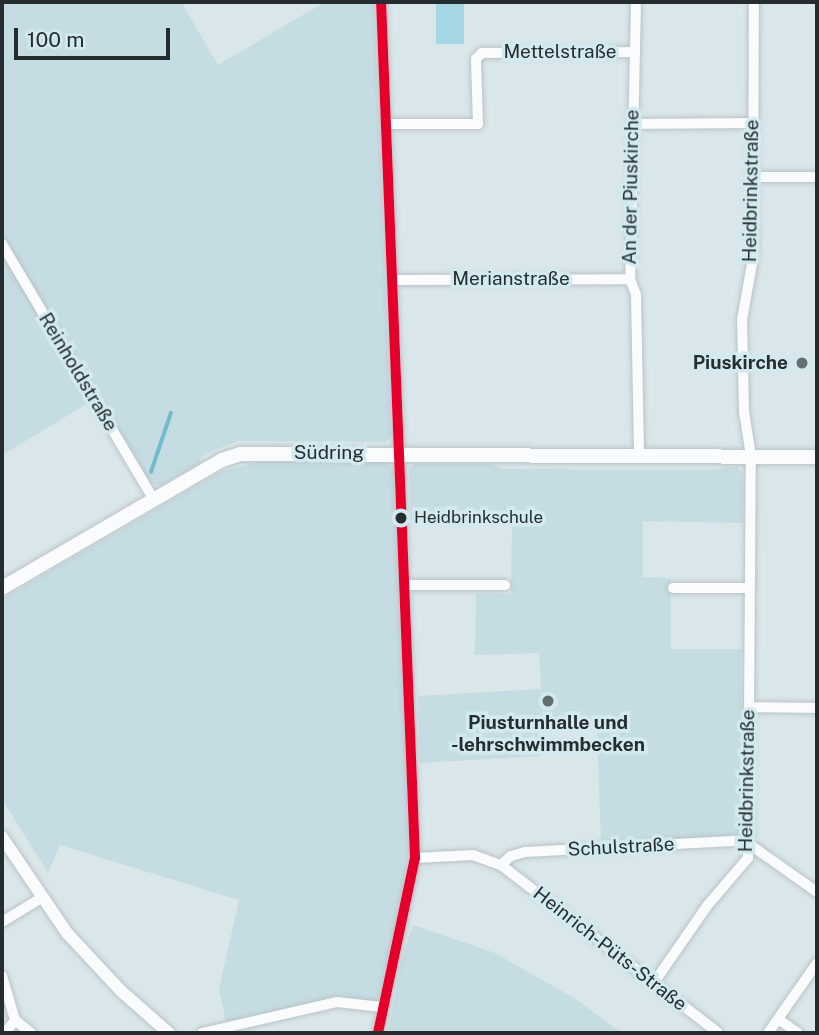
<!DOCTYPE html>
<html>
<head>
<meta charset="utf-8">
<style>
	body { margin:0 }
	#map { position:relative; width:819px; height:1035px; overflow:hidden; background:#d9e6ea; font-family:"Public Sans",sans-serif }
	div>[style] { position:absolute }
	.built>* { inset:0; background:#c5dce2 }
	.green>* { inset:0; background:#a5d7e5; transform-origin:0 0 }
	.stream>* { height:3.5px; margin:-1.75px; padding:0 1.75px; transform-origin:1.75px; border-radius:1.75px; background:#72bacd }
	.roads { filter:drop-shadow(0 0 2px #b9c3c6) drop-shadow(0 0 2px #b9c3c6) }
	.minor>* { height:10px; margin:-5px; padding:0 5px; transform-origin:5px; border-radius:5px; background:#f9fbfc }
	.tertiary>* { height:12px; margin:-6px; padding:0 6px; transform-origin:6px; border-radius:6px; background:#f9fbfc }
	.secondary>* { height:14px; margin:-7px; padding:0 7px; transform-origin:7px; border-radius:7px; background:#f9fbfc }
	.bus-1>* { height:10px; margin:-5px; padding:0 5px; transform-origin:5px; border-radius:5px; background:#e4002b }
	.dots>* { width:19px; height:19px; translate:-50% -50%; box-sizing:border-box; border:4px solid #d3e9f0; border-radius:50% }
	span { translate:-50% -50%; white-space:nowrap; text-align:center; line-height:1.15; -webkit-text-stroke:7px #d3e9f0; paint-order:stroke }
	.bus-label { font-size:17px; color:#252d30 }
	.left { translate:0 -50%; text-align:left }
	.street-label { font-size:19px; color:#252d30 }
	.poi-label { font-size:19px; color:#252d30; font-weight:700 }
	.right { translate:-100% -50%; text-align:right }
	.frame { position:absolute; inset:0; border:4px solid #252d30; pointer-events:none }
	.scale { position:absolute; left:14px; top:28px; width:156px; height:32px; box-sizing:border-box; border:4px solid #252d30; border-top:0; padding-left:9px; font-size:21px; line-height:24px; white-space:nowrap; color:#252d30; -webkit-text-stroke:5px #d3e9f0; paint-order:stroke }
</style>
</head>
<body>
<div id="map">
	<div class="built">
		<i style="clip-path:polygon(2px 2px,181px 2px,218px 65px,325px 2px,374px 2px,391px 436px,386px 442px,238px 441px,214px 450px,200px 458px,202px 462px,160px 486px,151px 483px,2px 234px)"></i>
		<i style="clip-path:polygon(2px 252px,90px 402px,2px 455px)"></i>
		<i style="clip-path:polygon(257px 462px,387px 462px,394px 470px,409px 851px,400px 905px,378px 998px,371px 1002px,274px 1012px,226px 1022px,219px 989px,239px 900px,60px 845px,48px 873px,2px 799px,2px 599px,220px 472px)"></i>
		<i style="clip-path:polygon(414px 464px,491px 464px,504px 469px,710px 470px,736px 467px,743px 473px,743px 523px,643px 521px,643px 577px,671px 578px,671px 649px,741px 649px,741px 836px,601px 842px,597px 730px,541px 732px,542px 756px,420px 763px,418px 696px,541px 689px,539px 653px,475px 655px,476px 594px,511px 594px,512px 520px,411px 520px,409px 469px)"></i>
		<i style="clip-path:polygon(413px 925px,495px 953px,574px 998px,622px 1033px,388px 1033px,402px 958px)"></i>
	</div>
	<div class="green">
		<i style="left:436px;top:2px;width:28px;height:42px"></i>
	</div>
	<div class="stream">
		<i style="left:151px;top:472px;width:62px;rotate:-71.3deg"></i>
	</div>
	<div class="roads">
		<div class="minor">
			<i style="left:636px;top:2px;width:277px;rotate:91.2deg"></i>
			<i style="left:630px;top:279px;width:17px;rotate:69deg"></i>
			<i style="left:636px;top:295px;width:160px;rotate:88.9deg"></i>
			<i style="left:387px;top:124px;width:91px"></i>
			<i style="left:478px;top:124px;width:65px;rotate:-91.8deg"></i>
			<i style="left:476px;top:59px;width:8px;rotate:-45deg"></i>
			<i style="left:482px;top:53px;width:153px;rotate:-0.4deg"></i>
			<i style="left:632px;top:124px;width:120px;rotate:-0.5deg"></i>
			<i style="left:753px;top:177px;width:64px"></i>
			<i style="left:2px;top:244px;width:298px;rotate:59.3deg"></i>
			<i style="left:392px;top:280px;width:238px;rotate:-0.2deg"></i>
			<i style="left:406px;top:585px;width:99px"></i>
			<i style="left:673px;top:588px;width:76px"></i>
			<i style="left:749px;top:707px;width:68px;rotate:0.8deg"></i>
			<i style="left:415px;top:858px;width:58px;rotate:-3deg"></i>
			<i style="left:473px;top:855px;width:30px;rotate:20deg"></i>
			<i style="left:501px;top:865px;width:274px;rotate:37.7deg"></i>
			<i style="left:501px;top:865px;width:13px;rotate:-42deg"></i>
			<i style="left:511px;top:856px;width:15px;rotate:-16deg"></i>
			<i style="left:525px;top:852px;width:213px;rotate:-3deg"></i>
			<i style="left:738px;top:841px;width:11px;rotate:15deg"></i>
			<i style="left:749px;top:844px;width:83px;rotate:35.2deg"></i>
			<i style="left:2px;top:922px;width:46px;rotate:-31.6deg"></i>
			<i style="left:2px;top:976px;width:46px;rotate:73.5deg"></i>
			<i style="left:15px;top:1020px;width:21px;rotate:39deg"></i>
			<i style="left:653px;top:984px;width:95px;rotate:-55.3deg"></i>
			<i style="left:707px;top:906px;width:63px;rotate:-49.5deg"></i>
			<i style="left:748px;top:858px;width:402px;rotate:-89.6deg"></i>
			<i style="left:751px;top:456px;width:45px;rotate:-99deg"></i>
			<i style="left:744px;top:412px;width:92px;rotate:-91.2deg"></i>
			<i style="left:742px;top:320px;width:63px;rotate:-79.9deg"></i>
			<i style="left:753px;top:258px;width:256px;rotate:-89.8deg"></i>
			<i style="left:778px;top:1019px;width:24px;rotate:35deg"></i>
			<i style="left:5px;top:1033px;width:16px;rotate:-52deg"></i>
			<i style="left:202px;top:1033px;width:139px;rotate:-12.9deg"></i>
			<i style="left:337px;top:1002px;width:45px;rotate:6.3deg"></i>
			<i style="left:378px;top:1033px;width:179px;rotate:-78.1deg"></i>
			<i style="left:415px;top:858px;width:857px;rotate:-92.27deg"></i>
			<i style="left:768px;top:1033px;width:85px;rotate:-55deg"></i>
		</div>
		<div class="tertiary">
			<i style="left:2px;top:837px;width:116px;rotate:55.9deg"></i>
			<i style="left:67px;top:933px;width:79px;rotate:47deg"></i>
			<i style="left:121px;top:991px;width:64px;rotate:41.2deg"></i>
		</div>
		<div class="secondary">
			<i style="left:2px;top:588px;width:255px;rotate:-30.2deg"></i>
			<i style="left:222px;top:460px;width:20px;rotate:-18deg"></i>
			<i style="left:241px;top:454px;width:576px;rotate:0.3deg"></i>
		</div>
	</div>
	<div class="bus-1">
		<i style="left:378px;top:1033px;width:179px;rotate:-78.1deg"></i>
		<i style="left:415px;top:858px;width:857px;rotate:-92.27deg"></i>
	</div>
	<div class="dots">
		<i style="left:802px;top:363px;background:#646e71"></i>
		<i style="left:401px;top:518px;background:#252d30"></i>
		<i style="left:548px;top:701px;background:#646e71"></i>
	</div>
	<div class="bus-label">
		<span class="left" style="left:414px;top:518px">Heidbrinkschule</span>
	</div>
	<div class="street-label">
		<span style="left:560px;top:52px">Mettelstraße</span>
		<span style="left:631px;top:187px;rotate:-89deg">An der Piuskirche</span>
		<span style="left:751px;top:191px;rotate:-89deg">Heidbrinkstraße</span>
		<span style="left:511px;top:279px">Merianstraße</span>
		<span style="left:78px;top:372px;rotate:59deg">Reinholdstraße</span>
		<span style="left:329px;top:453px">Südring</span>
		<span style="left:747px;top:781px;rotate:-89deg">Heidbrinkstraße</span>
		<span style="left:621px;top:847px;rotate:-3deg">Schulstraße</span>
		<span style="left:610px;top:949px;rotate:38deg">Heinrich-Püts-Straße</span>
	</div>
	<div class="poi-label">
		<span class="right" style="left:788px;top:363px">Piuskirche</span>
		<span style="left:548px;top:734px">Piusturnhalle und<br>-lehrschwimmbecken</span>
	</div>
	<div class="frame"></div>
	<div class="scale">100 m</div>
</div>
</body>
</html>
